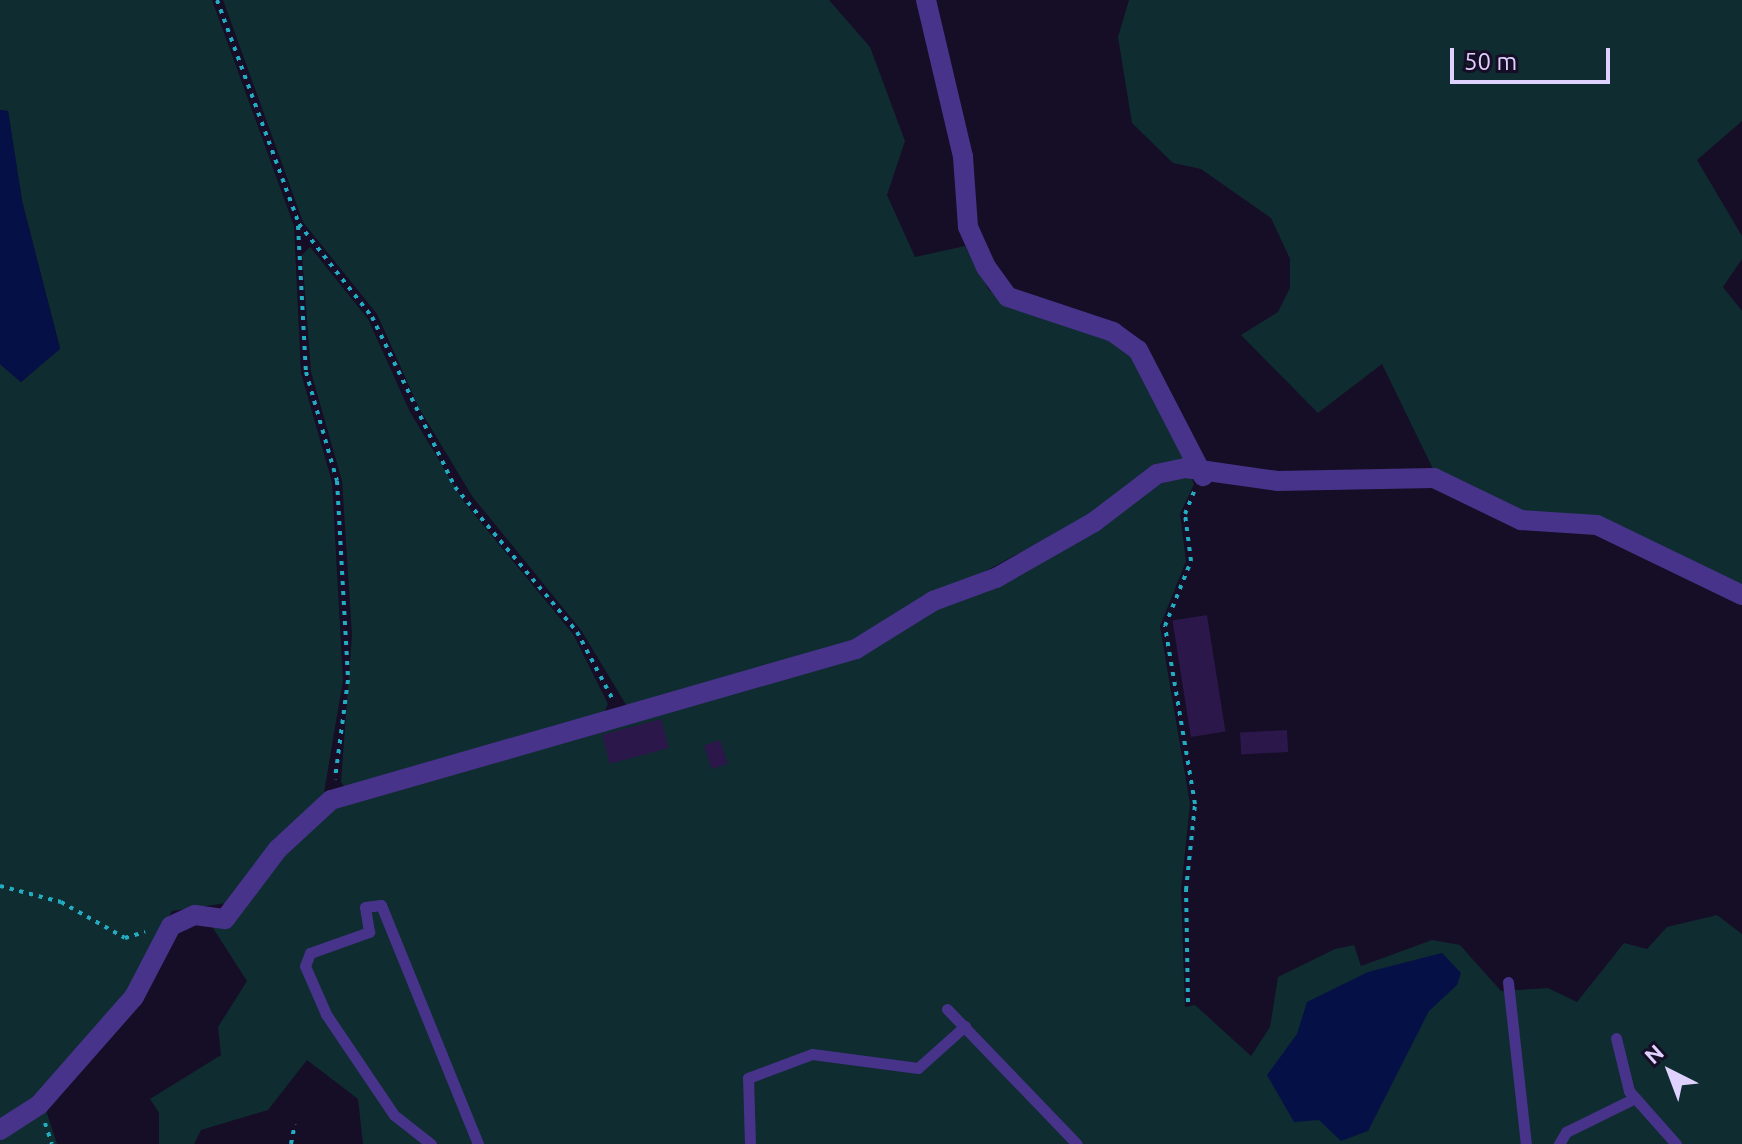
<!DOCTYPE html>
<html>
<head>
<meta charset="utf-8">
<style>
	body { margin:0 }
	#map { position:relative; width:1742px; height:1144px; overflow:hidden; background:#160d27; font-family:Ubuntu,sans-serif }
	div>[style] { position:absolute }
	.green>* { inset:0; background:#0f2c31 }
	.water>* { inset:0; background:#051047 }
	.building>* { inset:0; background:#2b1749; transform-origin:0 0 }
	.path>* { height:4px; margin-top:-2px; transform-origin:0; background:repeating-linear-gradient(90deg,#23adc2 0 4px,transparent 0 10px) }
	.lane>* { height:11px; margin:-5.5px; padding:0 5.5px; transform-origin:5.5px; border-radius:5.5px; background:#47338a }
	.street>* { height:20px; margin:-10px; padding:0 10px; transform-origin:10px; border-radius:10px; background:#47338a }
	span { translate:-50% -50%; white-space:nowrap; text-align:center; line-height:1.15; -webkit-text-stroke:6px #160d27; paint-order:stroke }
	.north { position:absolute; left:1630px; top:1032px; width:80px; height:80px; -webkit-text-stroke:6px #160d27; paint-order:stroke; rotate:318deg; font-size:22px; font-weight:700; line-height:32px; text-align:center; color:#e0d2ff }
	.north::after { content:''; display:block; margin:auto; width:28px; height:36px; background:#e0d2ff; clip-path:polygon(50% 0,100% 100%,50% 72%,0 100%) }
	.scale { position:absolute; left:1450px; top:48px; width:160px; height:36px; box-sizing:border-box; border:4px solid #e0d2ff; border-top:0; padding-left:10px; font-size:24px; line-height:28px; white-space:nowrap; color:#e0d2ff; -webkit-text-stroke:6px #160d27; paint-order:stroke }
</style>
</head>
<body>
<div id="map">
	<div class="green">
		<i style="clip-path:polygon(0 0,212px 0,294px 226px,301px 373px,332px 482px,343px 680px,324px 793px,265px 850px,227px 903px,172px 911px,128px 994px,40px 1097px,0 1122px,0 364px,21px 382px,60px 348px,22px 201px,8px 111px,0 110px)"></i>
		<i style="clip-path:polygon(223px 0,829px 0,870px 47px,905px 141px,887px 195px,915px 257px,965px 246px,989px 290px,1006px 305px,1109px 337px,1142px 364px,1187px 462px,853px 643px,628px 708px,581px 630px,472px 496px,419px 408px,377px 314px,303px 222px)"></i>
		<i style="clip-path:polygon(1129px 0,1742px 0,1742px 121px,1697px 160px,1742px 236px,1742px 259px,1723px 287px,1742px 311px,1742px 588px,1629px 530px,1523px 514px,1434px 471px,1382px 364px,1318px 413px,1241px 335px,1278px 312px,1290px 288px,1290px 259px,1271px 218px,1201px 169px,1173px 163px,1132px 123px,1118px 37px)"></i>
		<i style="clip-path:polygon(310px 247px,368px 319px,410px 412px,464px 502px,573px 634px,608px 704px,603px 715px,347px 791px,341px 782px,352px 635px,342px 481px,311px 372px,302px 255px)"></i>
		<i style="clip-path:polygon(1190px 475px,1194px 484px,1180px 514px,1186px 561px,1160px 626px,1190px 804px,1181px 890px,1185px 1007px,1195px 1005px,1251px 1056px,1270px 1027px,1278px 977px,1335px 949px,1354px 945px,1361px 966px,1432px 940px,1460px 945px,1501px 991px,1548px 988px,1577px 1002px,1624px 943px,1647px 949px,1667px 927px,1717px 915px,1742px 934px,1742px 1144px,363px 1144px,358px 1099px,307px 1060px,268px 1110px,201px 1130px,194px 1144px,159px 1144px,159px 1113px,150px 1099px,221px 1055px,218px 1027px,247px 981px,211px 925px,341px 803px,858px 654px,1146px 488px)"></i>
		<i style="clip-path:polygon(45px 1107px,57px 1144px,0 1144px,0 1140px)"></i>
	</div>
	<div class="water">
		<i style="clip-path:polygon(0 110px,8px 111px,22px 201px,60px 349px,21px 382px,0 364px)"></i>
		<i style="clip-path:polygon(1442px 953px,1461px 973px,1457px 985px,1429px 1011px,1368px 1131px,1341px 1141px,1319px 1120px,1294px 1122px,1267px 1075px,1297px 1034px,1307px 1002px,1368px 972px)"></i>
	</div>
	<div class="building">
		<i style="left:1207px;top:615px;width:118px;height:35px;rotate:81deg"></i>
		<i style="left:661px;top:719px;width:30px;height:61px;rotate:75deg"></i>
		<i style="left:1287px;top:730px;width:22px;height:47px;rotate:87deg"></i>
		<i style="left:720px;top:740px;width:25px;height:17px;rotate:72deg"></i>
	</div>
	<div class="path">
		<i style="left:217px;top:0;width:239px;rotate:69.9deg"></i>
		<i style="left:299px;top:224px;width:118px;rotate:51.9deg"></i>
		<i style="left:372px;top:317px;width:189px;rotate:64deg"></i>
		<i style="left:455px;top:487px;width:189px;rotate:49.9deg"></i>
		<i style="left:577px;top:632px;width:77px;rotate:62.1deg"></i>
		<i style="left:298px;top:226px;width:146px;rotate:86.9deg"></i>
		<i style="left:306px;top:372px;width:113px;rotate:74.1deg"></i>
		<i style="left:337px;top:481px;width:199px;rotate:86.8deg"></i>
		<i style="left:348px;top:680px;width:100px;rotate:97.5deg"></i>
		<i style="left:0;top:886px;width:63px;rotate:14.7deg"></i>
		<i style="left:61px;top:902px;width:73px;rotate:29.4deg"></i>
		<i style="left:125px;top:938px;width:21px;rotate:-17deg"></i>
		<i style="left:1188px;top:1002px;width:112px;rotate:-91deg"></i>
		<i style="left:1186px;top:890px;width:86px;rotate:-84deg"></i>
		<i style="left:1195px;top:804px;width:181px;rotate:-99.6deg"></i>
		<i style="left:1165px;top:626px;width:70px;rotate:-68.2deg"></i>
		<i style="left:1191px;top:561px;width:47px;rotate:-97.3deg"></i>
		<i style="left:1185px;top:514px;width:24px;rotate:-68deg"></i>
		<i style="left:45px;top:1123px;width:22px;rotate:72deg"></i>
		<i style="left:291px;top:1144px;width:20px;rotate:-79deg"></i>
	</div>
	<div class="lane">
		<i style="left:1508px;top:982px;width:163px;rotate:83.7deg"></i>
		<i style="left:947px;top:1009px;width:187px;rotate:46.1deg"></i>
		<i style="left:1616px;top:1038px;width:55px;rotate:76.2deg"></i>
		<i style="left:1629px;top:1091px;width:71px;rotate:48.4deg"></i>
		<i style="left:431px;top:1144px;width:47px;rotate:-141.9deg"></i>
		<i style="left:394px;top:1115px;width:122px;rotate:-124deg"></i>
		<i style="left:326px;top:1014px;width:52px;rotate:-113.6deg"></i>
		<i style="left:305px;top:966px;width:14px;rotate:-69deg"></i>
		<i style="left:310px;top:953px;width:63px;rotate:-19.6deg"></i>
		<i style="left:369px;top:932px;width:25px;rotate:-99deg"></i>
		<i style="left:365px;top:907px;width:16px;rotate:-7deg"></i>
		<i style="left:381px;top:905px;width:258px;rotate:67.9deg"></i>
		<i style="left:750px;top:1144px;width:66px;rotate:-91.7deg"></i>
		<i style="left:748px;top:1078px;width:68px;rotate:-20.6deg"></i>
		<i style="left:812px;top:1054px;width:107px;rotate:7.5deg"></i>
		<i style="left:918px;top:1068px;width:63px;rotate:-41.8deg"></i>
		<i style="left:1559px;top:1144px;width:14px;rotate:-60deg"></i>
		<i style="left:1566px;top:1132px;width:77px;rotate:-26.2deg"></i>
	</div>
	<div class="street">
		<i style="left:926px;top:0;width:161px;rotate:76.7deg"></i>
		<i style="left:963px;top:157px;width:70px;rotate:85.9deg"></i>
		<i style="left:968px;top:227px;width:44px;rotate:65.8deg"></i>
		<i style="left:986px;top:267px;width:37px;rotate:54deg"></i>
		<i style="left:1008px;top:297px;width:111px;rotate:18.4deg"></i>
		<i style="left:1113px;top:332px;width:31px;rotate:36deg"></i>
		<i style="left:1138px;top:350px;width:142px;rotate:62.7deg"></i>
		<i style="left:0;top:1130px;width:46px;rotate:-32.7deg"></i>
		<i style="left:39px;top:1105px;width:144px;rotate:-48.7deg"></i>
		<i style="left:134px;top:997px;width:80px;rotate:-62.5deg"></i>
		<i style="left:171px;top:926px;width:26px;rotate:-25deg"></i>
		<i style="left:195px;top:915px;width:30px;rotate:8deg"></i>
		<i style="left:225px;top:919px;width:88px;rotate:-52.9deg"></i>
		<i style="left:278px;top:849px;width:72px;rotate:-42.8deg"></i>
		<i style="left:331px;top:800px;width:546px;rotate:-16.05deg"></i>
		<i style="left:856px;top:649px;width:91px;rotate:-31.9deg"></i>
		<i style="left:933px;top:601px;width:67px;rotate:-20.1deg"></i>
		<i style="left:996px;top:578px;width:113px;rotate:-29.7deg"></i>
		<i style="left:1094px;top:522px;width:79px;rotate:-37.3deg"></i>
		<i style="left:1157px;top:474px;width:30px;rotate:-12deg"></i>
		<i style="left:1186px;top:468px;width:92px;rotate:8.1deg"></i>
		<i style="left:1277px;top:481px;width:157px;rotate:-1.1deg"></i>
		<i style="left:1434px;top:478px;width:97px;rotate:25.8deg"></i>
		<i style="left:1521px;top:520px;width:76px;rotate:3.8deg"></i>
		<i style="left:1597px;top:525px;width:161px;rotate:25.8deg"></i>
	</div>
	<div class="north">N</div>
	<div class="scale">50 m</div>
</div>
</body>
</html>
